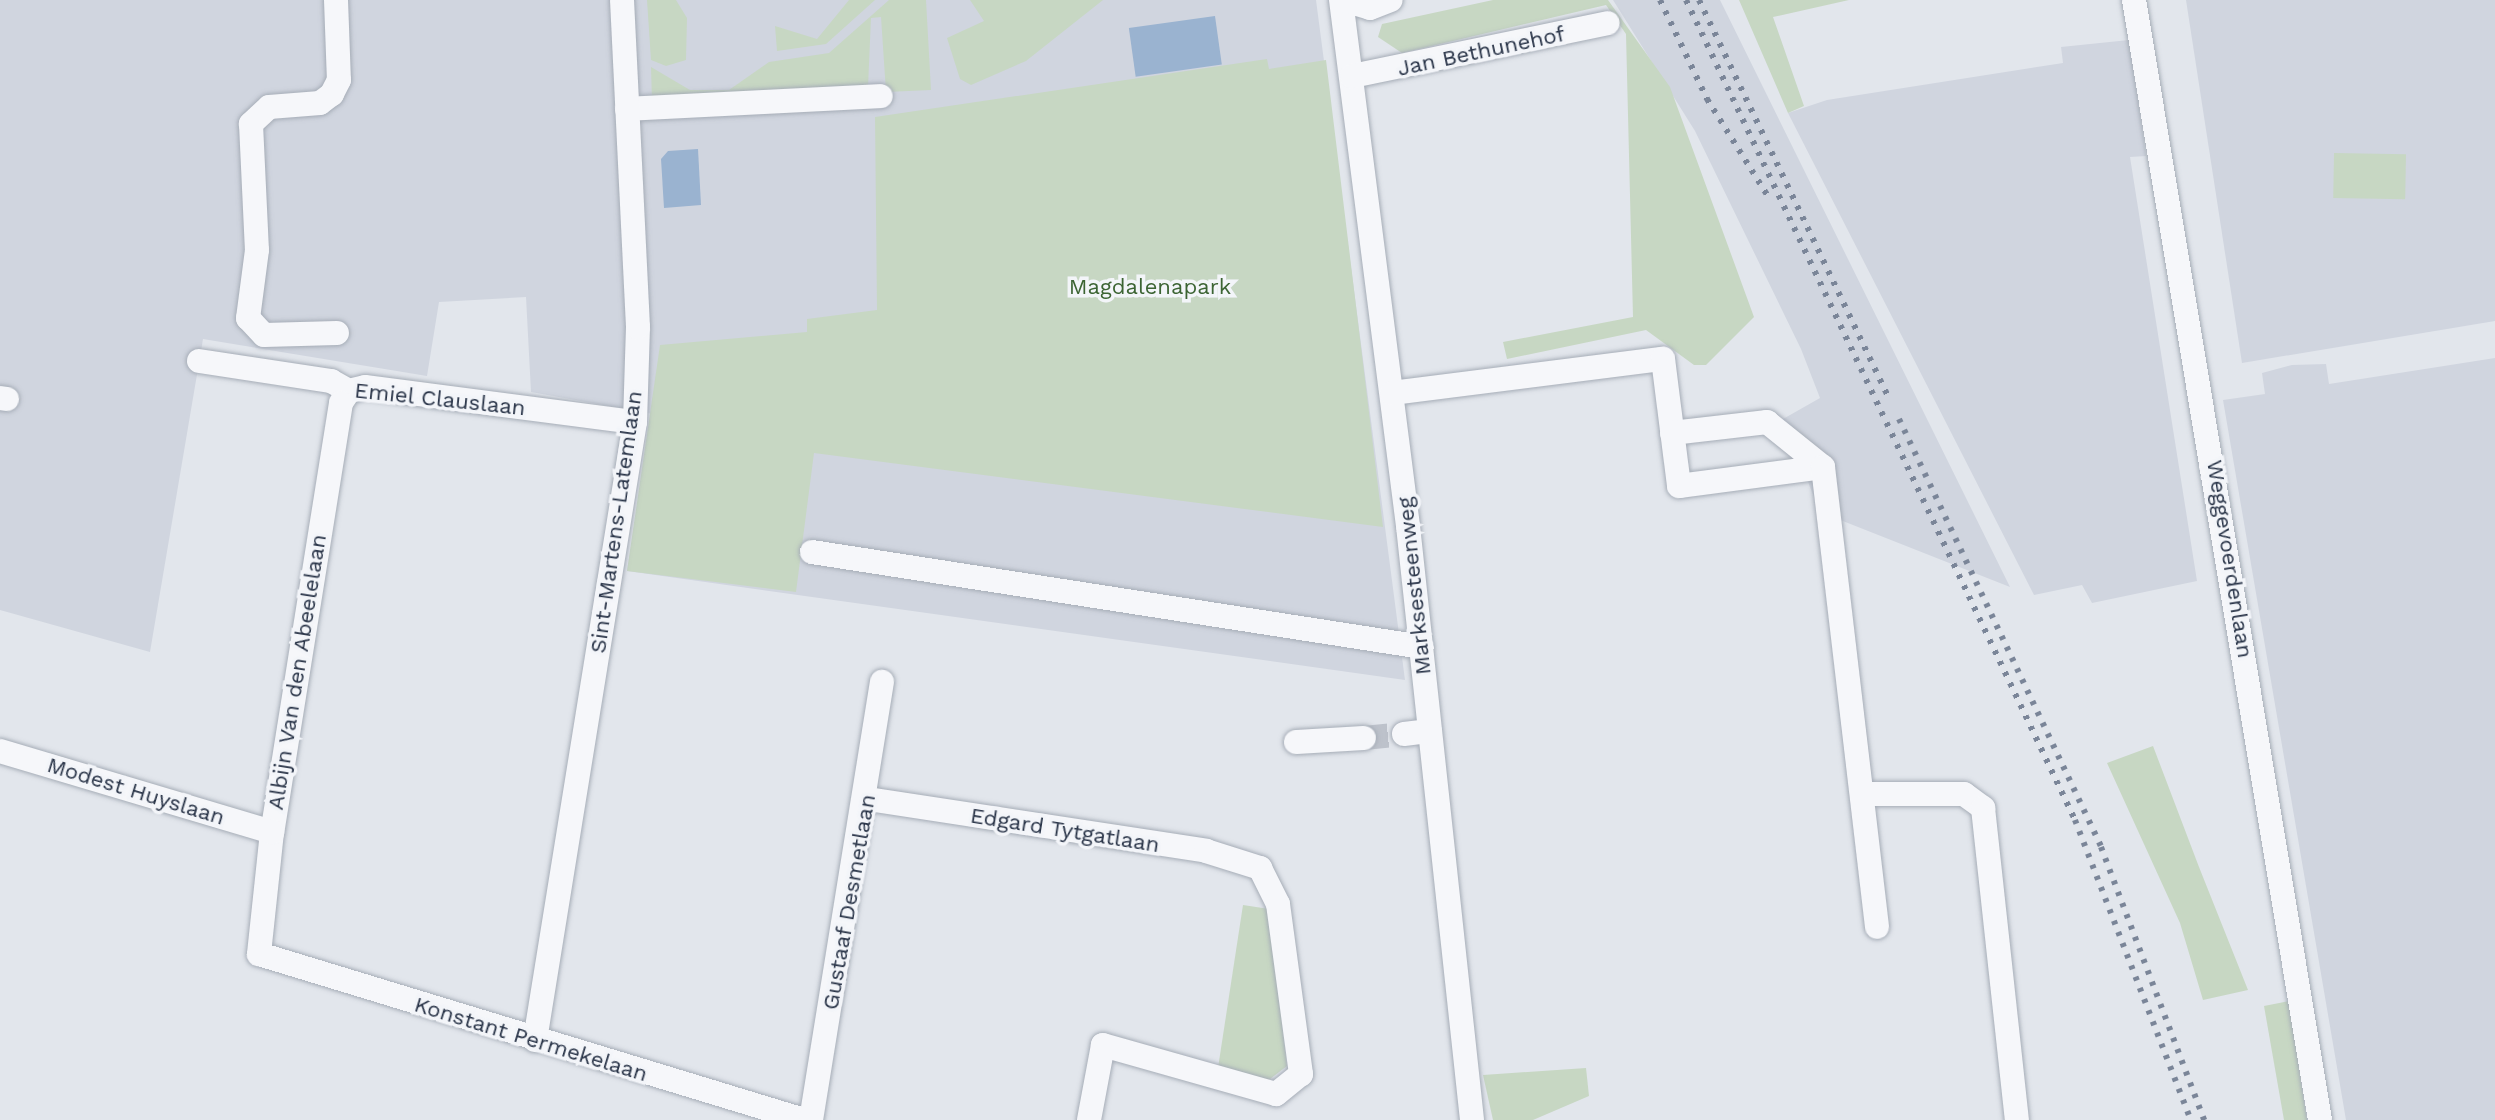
<!DOCTYPE html>
<html>
<head>
<meta charset="utf-8">
<style>
	body { margin:0 }
	#map { position:relative; width:2495px; height:1120px; overflow:hidden; background:#e2e6ec; font-family:"Work Sans",sans-serif }
	div>[style] { position:absolute }
	.built>* { inset:0; background:#d0d5df }
	.green>* { inset:0; background:#c7d7c3; transform-origin:0 0 }
	.water>* { inset:0; background:#9ab3d0; transform-origin:0 0 }
	.minor-tunnel>* { height:24px; margin-top:-12px; transform-origin:0; background:repeating-linear-gradient(90deg,#bdc2cb 0 24px,transparent 0 36px) }
	.roads { filter:drop-shadow(0 0 2px #a6adb7) drop-shadow(0 0 2px #a6adb7) }
	.minor>* { height:24px; margin:-12px; padding:0 12px; transform-origin:12px; border-radius:12px; background:#f6f7fa }
	.rail>* { height:6px; margin-top:-3px; transform-origin:0; background:repeating-linear-gradient(90deg,#7a8598 0 4px,transparent 0 12px) }
	span { translate:-50% -50%; white-space:nowrap; text-align:center; line-height:1.15; -webkit-text-stroke:7px #f3f5f9; paint-order:stroke }
	.street-label { font-size:22px; color:#283347 }
	.park-label { font-size:22px; color:#3c6433 }
</style>
</head>
<body>
<div id="map">
	<div class="built">
		<i style="clip-path:polygon(0 0,1316px 0,1405px 680px,627px 571px,653px 414px,531px 392px,526px 297px,439px 302px,427px 376px,203px 339px,150px 652px,0 610px)"></i>
		<i style="clip-path:polygon(1613px 0,1720px 0,2010px 587px,1820px 512px,1783px 419px,1820px 398px,1801px 349px,1695px 131px)"></i>
		<i style="clip-path:polygon(2186px 0,2495px 0,2495px 321px,2242px 363px)"></i>
		<i style="clip-path:polygon(2129px 40px,2146px 156px,2130px 157px,2197px 581px,2092px 603px,2082px 585px,2034px 595px,1788px 113px,1827px 100px,2063px 63px,2061px 47px)"></i>
		<i style="clip-path:polygon(2495px 358px,2495px 1120px,2346px 1120px,2223px 400px,2265px 394px,2262px 373px,2292px 365px,2326px 364px,2329px 384px)"></i>
	</div>
	<div class="green">
		<i style="clip-path:polygon(647px 0,676px 0,687px 18px,686px 60px,666px 66px,651px 60px)"></i>
		<i style="clip-path:polygon(849px 0,875px 0,826px 44px,777px 51px,775px 26px,817px 39px)"></i>
		<i style="clip-path:polygon(889px 0,926px 0,931px 90px,886px 92px,881px 17px,871px 18px,868px 87px,652px 102px,651px 67px,690px 90px,729px 90px,769px 62px,829px 53px)"></i>
		<i style="clip-path:polygon(970px 0,1103px 0,1026px 61px,971px 85px,960px 79px,947px 38px,984px 21px)"></i>
		<i style="clip-path:polygon(1493px 0,1608px 0,1670px 87px,1754px 317px,1706px 365px,1694px 365px,1646px 330px,1507px 359px,1503px 342px,1633px 317px,1626px 34px,1606px 5px,1402px 53px,1378px 37px,1382px 24px)"></i>
		<i style="clip-path:polygon(1739px 0,1849px 0,1773px 17px,1804px 106px,1788px 113px)"></i>
		<i style="clip-path:polygon(1267px 59px,1269px 69px,1326px 60px,1383px 527px,814px 453px,796px 592px,627px 571px,660px 345px,807px 332px,807px 319px,877px 310px,875px 117px)"></i>
		<i style="left:2334px;top:153px;width:72px;height:45px;rotate:1deg"></i>
		<i style="clip-path:polygon(2153px 746px,2199px 867px,2248px 990px,2203px 1000px,2180px 923px,2107px 763px)"></i>
		<i style="clip-path:polygon(1243px 905px,1269px 909px,1287px 1066px,1266px 1082px,1218px 1068px)"></i>
		<i style="clip-path:polygon(2289px 1001px,2307px 1120px,2284px 1120px,2264px 1006px)"></i>
		<i style="clip-path:polygon(1586px 1068px,1589px 1096px,1533px 1120px,1493px 1120px,1483px 1075px)"></i>
	</div>
	<div class="water">
		<i style="left:1215px;top:16px;width:49px;height:87px;rotate:82deg"></i>
		<i style="clip-path:polygon(698px 149px,701px 205px,664px 208px,661px 159px,668px 151px)"></i>
	</div>
	<div class="minor-tunnel">
		<i style="left:1364px;top:738px;width:40px;rotate:-5.7deg"></i>
	</div>
	<div class="roads">
		<div class="minor">
			<i style="left:336px;top:0;width:80px;rotate:87.9deg"></i>
			<i style="left:339px;top:80px;width:16px;rotate:117deg"></i>
			<i style="left:332px;top:94px;width:15px;rotate:143deg"></i>
			<i style="left:320px;top:103px;width:51px;rotate:175.5deg"></i>
			<i style="left:269px;top:107px;width:25px;rotate:137deg"></i>
			<i style="left:251px;top:124px;width:126px;rotate:87.3deg"></i>
			<i style="left:257px;top:250px;width:69px;rotate:97.5deg"></i>
			<i style="left:248px;top:318px;width:23px;rotate:47deg"></i>
			<i style="left:264px;top:335px;width:73px;rotate:-1.6deg"></i>
			<i style="left:1341px;top:0;width:530px;rotate:82.74deg"></i>
			<i style="left:1408px;top:526px;width:597px;rotate:83.85deg"></i>
			<i style="left:1344px;top:0;width:27px;rotate:17deg"></i>
			<i style="left:1370px;top:8px;width:22px;rotate:-21deg"></i>
			<i style="left:2134px;top:0;width:1135px;rotate:80.57deg"></i>
			<i style="left:1352px;top:76px;width:261px;rotate:-11.7deg"></i>
			<i style="left:627px;top:109px;width:254px;rotate:-2.9deg"></i>
			<i style="left:199px;top:361px;width:134px;rotate:8.6deg"></i>
			<i style="left:331px;top:381px;width:21px;rotate:29deg"></i>
			<i style="left:349px;top:391px;width:16px;rotate:-14deg"></i>
			<i style="left:365px;top:387px;width:272px;rotate:7.4deg"></i>
			<i style="left:349px;top:391px;width:14px;rotate:124deg"></i>
			<i style="left:341px;top:403px;width:435px;rotate:99.1deg"></i>
			<i style="left:272px;top:832px;width:123px;rotate:96.1deg"></i>
			<i style="left:259px;top:954px;width:570px;rotate:16.94deg"></i>
			<i style="left:1392px;top:393px;width:273px;rotate:-7.2deg"></i>
			<i style="left:1663px;top:359px;width:128px;rotate:82.8deg"></i>
			<i style="left:1679px;top:486px;width:145px;rotate:-7.5deg"></i>
			<i style="left:0;top:398px;width:7px;rotate:8deg"></i>
			<i style="left:1672px;top:433px;width:96px;rotate:-6.6deg"></i>
			<i style="left:1767px;top:422px;width:72px;rotate:38.8deg"></i>
			<i style="left:1823px;top:467px;width:463px;rotate:83.3deg"></i>
			<i style="left:812px;top:552px;width:617px;rotate:8.85deg"></i>
			<i style="left:1404px;top:734px;width:26px;rotate:-7deg"></i>
			<i style="left:1296px;top:742px;width:68px;rotate:-3.4deg"></i>
			<i style="left:0;top:751px;width:284px;rotate:16.6deg"></i>
			<i style="left:1862px;top:794px;width:102px"></i>
			<i style="left:1964px;top:794px;width:24px;rotate:36deg"></i>
			<i style="left:1983px;top:808px;width:314px;rotate:83.8deg"></i>
			<i style="left:868px;top:799px;width:342px;rotate:8.7deg"></i>
			<i style="left:1206px;top:851px;width:57px;rotate:17.5deg"></i>
			<i style="left:1260px;top:868px;width:40px;rotate:63.4deg"></i>
			<i style="left:1278px;top:904px;width:172px;rotate:82.3deg"></i>
			<i style="left:1301px;top:1074px;width:32px;rotate:141deg"></i>
			<i style="left:1276px;top:1094px;width:180px;rotate:-164.2deg"></i>
			<i style="left:1103px;top:1045px;width:76px;rotate:100.6deg"></i>
			<i style="left:535px;top:1040px;width:626px;rotate:-80.81deg"></i>
			<i style="left:635px;top:422px;width:95px;rotate:-88.2deg"></i>
			<i style="left:638px;top:327px;width:327px;rotate:-92.8deg"></i>
			<i style="left:811px;top:1120px;width:444px;rotate:-80.8deg"></i>
		</div>
	</div>
	<div class="rail">
		<i style="left:1660px;top:0;width:110px;rotate:64.6deg"></i>
		<i style="left:1707px;top:99px;width:117px;rotate:57.9deg"></i>
		<i style="left:1686px;top:0;width:908px;rotate:64.62deg"></i>
		<i style="left:2075px;top:820px;width:322px;rotate:68.9deg"></i>
		<i style="left:1699px;top:0;width:437px;rotate:64.5deg"></i>
		<i style="left:1899px;top:419px;width:473px;rotate:64.7deg"></i>
		<i style="left:2101px;top:847px;width:292px;rotate:69.3deg"></i>
	</div>
	<div class="street-label">
		<span style="left:1481px;top:51px;rotate:-12deg">Jan Bethunehof</span>
		<span style="left:440px;top:399px;rotate:6deg">Emiel Clauslaan</span>
		<span style="left:616px;top:522px;rotate:-82deg">Sint-Martens-Latemlaan</span>
		<span style="left:2230px;top:559px;rotate:81deg">Weggevoerdenlaan</span>
		<span style="left:1414px;top:586px;rotate:-96deg">Marksesteenweg</span>
		<span style="left:297px;top:672px;rotate:-81deg">Albijn Van den Abeelelaan</span>
		<span style="left:136px;top:791px;rotate:17deg">Modest Huyslaan</span>
		<span style="left:1065px;top:830px;rotate:9deg">Edgard Tytgatlaan</span>
		<span style="left:849px;top:902px;rotate:-80deg">Gustaaf Desmetlaan</span>
		<span style="left:531px;top:1039px;rotate:17deg">Konstant Permekelaan</span>
	</div>
	<div class="park-label">
		<span style="left:1150px;top:287px">Magdalenapark</span>
	</div>
</div>
</body>
</html>
